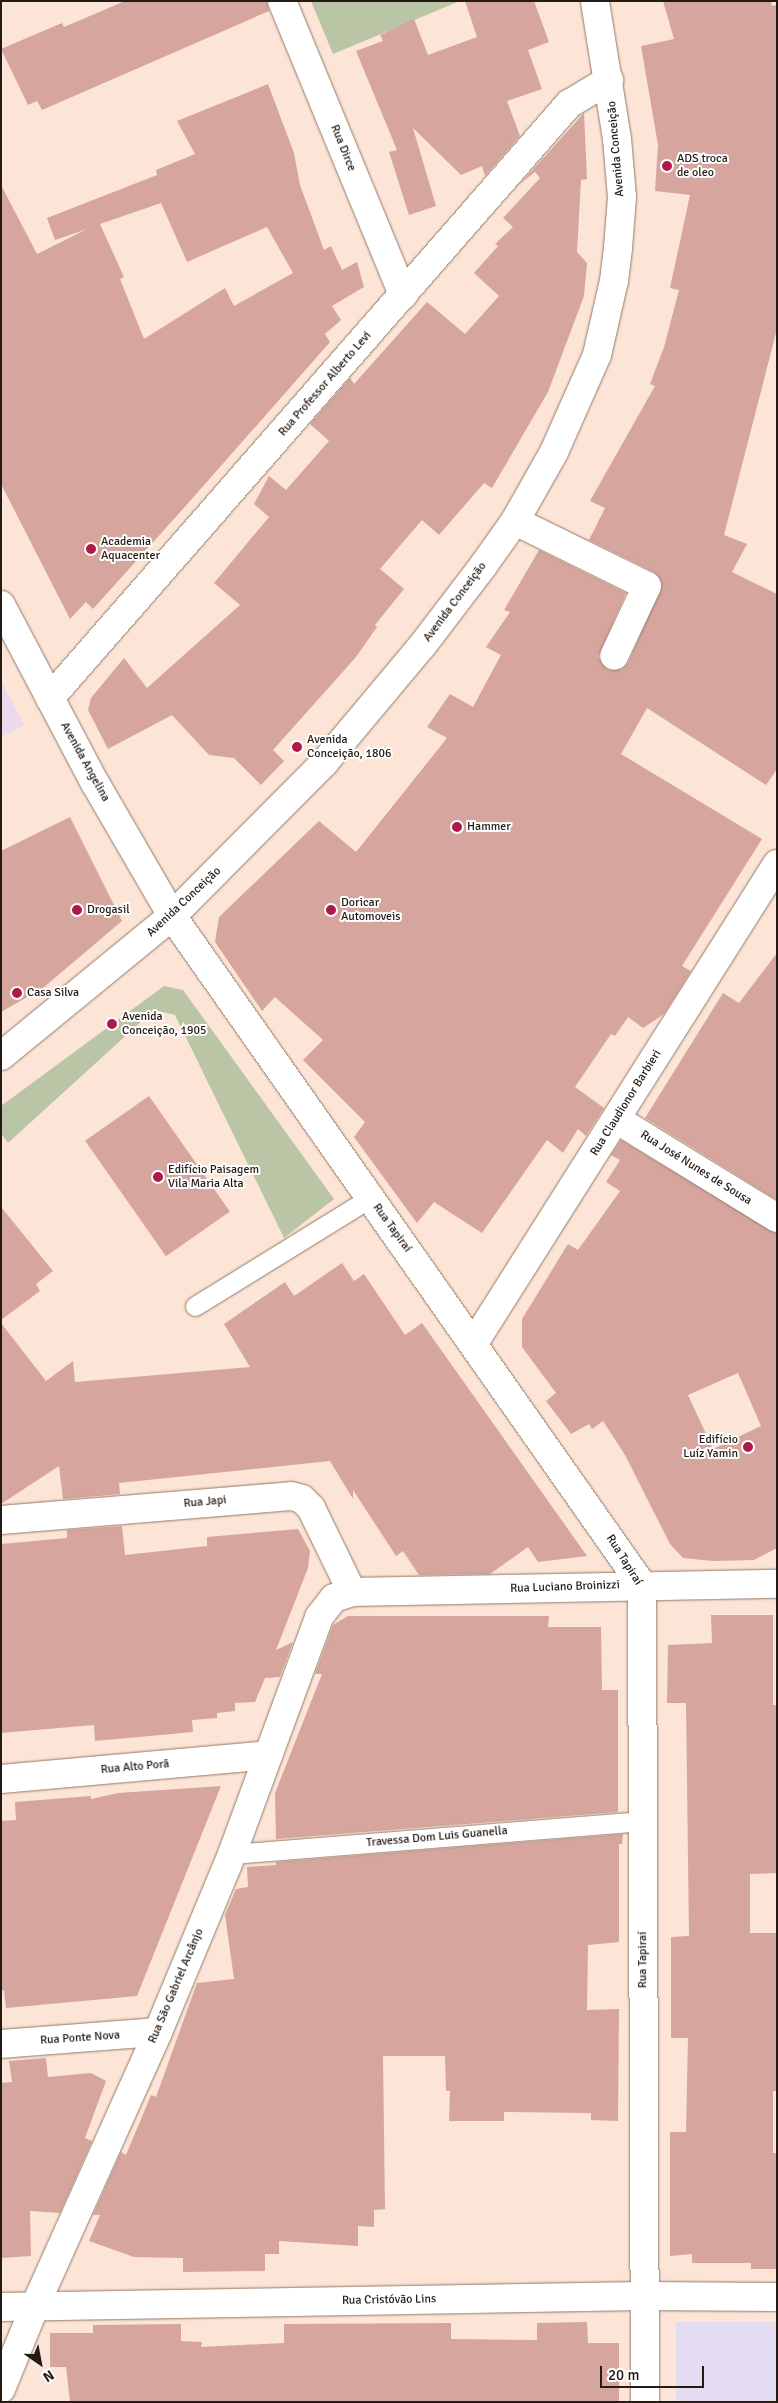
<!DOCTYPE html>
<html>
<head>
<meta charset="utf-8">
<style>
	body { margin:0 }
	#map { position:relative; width:778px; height:2403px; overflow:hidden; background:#fce5d6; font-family:Signika,sans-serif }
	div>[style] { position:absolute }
	.education>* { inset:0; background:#e3dcf2; transform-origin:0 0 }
	.medical>* { inset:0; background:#ebdaec }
	.green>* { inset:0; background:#bac5a6 }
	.building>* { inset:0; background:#d5a59e; transform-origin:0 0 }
	.roads { filter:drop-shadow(0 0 1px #927967) drop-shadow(0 0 1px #927967) }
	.service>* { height:19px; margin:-9.5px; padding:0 9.5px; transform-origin:9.5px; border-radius:9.5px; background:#fff }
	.minor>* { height:28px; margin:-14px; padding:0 14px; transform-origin:14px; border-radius:14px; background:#fff }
	.tertiary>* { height:28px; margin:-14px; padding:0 14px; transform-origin:14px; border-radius:14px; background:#fff }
	.secondary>* { height:28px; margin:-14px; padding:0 14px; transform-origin:14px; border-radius:14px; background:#fff }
	.dots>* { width:14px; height:14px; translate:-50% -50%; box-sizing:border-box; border:2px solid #fff; border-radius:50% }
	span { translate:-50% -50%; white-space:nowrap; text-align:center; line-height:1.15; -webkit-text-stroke:4px #fff; paint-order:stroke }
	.street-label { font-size:12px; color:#241b14 }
	.poi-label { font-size:12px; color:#241b14 }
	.left { translate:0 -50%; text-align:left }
	.right { translate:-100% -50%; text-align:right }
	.frame { position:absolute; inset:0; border:2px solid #241b14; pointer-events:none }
	.north { position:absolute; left:15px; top:2338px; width:50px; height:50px; -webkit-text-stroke:4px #fff; paint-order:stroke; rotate:147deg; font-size:14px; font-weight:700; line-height:20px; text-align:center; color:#241b14 }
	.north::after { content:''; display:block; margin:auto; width:18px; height:22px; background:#241b14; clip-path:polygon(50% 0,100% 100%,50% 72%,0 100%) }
	.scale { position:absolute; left:600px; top:2366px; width:104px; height:22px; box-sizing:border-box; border:2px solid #241b14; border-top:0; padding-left:6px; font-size:15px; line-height:18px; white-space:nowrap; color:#241b14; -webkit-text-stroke:4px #fff; paint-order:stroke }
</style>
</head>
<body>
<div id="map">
	<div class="education">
		<i style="left:676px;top:2322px;width:101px;height:80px"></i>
	</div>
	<div class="medical">
		<i style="clip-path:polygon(1px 680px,24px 725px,1px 737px)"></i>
	</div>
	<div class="green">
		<i style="clip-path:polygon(311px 1px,460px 1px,333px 54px)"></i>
		<i style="clip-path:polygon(164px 986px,183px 990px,334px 1199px,284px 1238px,175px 1015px,154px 1010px,8px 1143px,1px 1133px,1px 1106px)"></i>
	</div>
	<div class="building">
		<i style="clip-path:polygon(125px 1px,267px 1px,269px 11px,42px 110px,37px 101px,28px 105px,1px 49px,62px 23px,64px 27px)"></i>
		<i style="clip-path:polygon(465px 1px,534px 1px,549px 42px,528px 50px,542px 89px,507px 101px,520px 136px,485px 176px,482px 166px,461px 175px,413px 128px,436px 206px,409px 215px,389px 152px,397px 150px,356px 51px,383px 41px,380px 35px,414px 19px,428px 55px,477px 37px)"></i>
		<i style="clip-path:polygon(663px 1px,771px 1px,772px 6px,777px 5px,777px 329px,724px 535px,747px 544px,732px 572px,777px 594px,777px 769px,766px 785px,647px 708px,621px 754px,762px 839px,682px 966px,691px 971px,664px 1014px,643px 1028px,628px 1017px,615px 1036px,611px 1034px,575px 1087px,604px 1108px,586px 1136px,578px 1129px,563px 1153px,547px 1140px,482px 1233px,434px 1202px,417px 1223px,354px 1137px,365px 1122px,303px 1060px,323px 1040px,275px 997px,262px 1011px,215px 942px,219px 917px,319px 821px,356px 852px,447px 738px,427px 727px,450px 694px,473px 707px,501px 655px,486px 647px,510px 612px,504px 610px,539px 550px,626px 593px,598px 657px,608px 670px,622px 669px,628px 663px,662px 584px,654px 572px,589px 540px,605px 508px,590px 501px,655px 386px,650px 384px,664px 347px,679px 290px,670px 288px,690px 195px,655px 191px,658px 145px,641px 46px,674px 39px)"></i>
		<i style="clip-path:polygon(evenodd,268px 84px,294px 153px,300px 185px,324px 250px,331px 246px,342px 270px,357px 262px,364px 287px,332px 306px,341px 320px,325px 334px,330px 342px,191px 500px,93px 609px,86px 602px,70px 619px,1px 484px,1px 185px,37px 254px,87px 229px,55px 240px,47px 218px,157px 175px,156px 170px,195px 154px,177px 121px,268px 84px,161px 203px,187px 262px,267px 227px,293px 273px,234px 306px,225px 288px,144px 339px,120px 279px,124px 277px,100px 224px,161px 203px)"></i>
		<i style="clip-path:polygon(584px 113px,587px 179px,581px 180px,577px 252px,587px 263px,584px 296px,548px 392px,492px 488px,484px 483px,439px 535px,422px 520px,380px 569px,404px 589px,375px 625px,377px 627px,356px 657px,273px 750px,284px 761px,261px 785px,234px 758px,209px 755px,172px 715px,108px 749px,88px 710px,91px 698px,124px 658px,147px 688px,240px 605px,214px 583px,269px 517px,254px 504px,269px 476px,286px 490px,329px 441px,310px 424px,350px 378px,354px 384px,427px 302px,465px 334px,499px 296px,474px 273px,498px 246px,495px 244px,513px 227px,503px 218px,540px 178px,535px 172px,520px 184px)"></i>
		<i style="clip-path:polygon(70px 817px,122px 921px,43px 988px,1px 1012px,1px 851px)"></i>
		<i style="clip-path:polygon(777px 953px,777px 1200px,645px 1118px,723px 993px,739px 1003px)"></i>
		<i style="left:149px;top:1096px;width:141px;height:78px;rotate:55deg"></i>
		<i style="clip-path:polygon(evenodd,621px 1140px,777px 1234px,777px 1548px,754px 1560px,713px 1561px,683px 1558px,670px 1544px,625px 1455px,603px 1421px,592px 1429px,589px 1424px,571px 1434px,546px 1401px,556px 1393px,522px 1347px,522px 1319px,568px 1244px,578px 1250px,620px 1191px,606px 1182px,620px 1160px,611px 1155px,621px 1140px,738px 1373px,761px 1426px,713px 1449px,688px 1395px,738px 1373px)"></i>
		<i style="clip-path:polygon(1px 1207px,53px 1271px,36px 1284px,40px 1291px,1px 1320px)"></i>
		<i style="clip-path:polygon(342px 1263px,354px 1281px,364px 1274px,405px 1335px,422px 1323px,587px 1556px,538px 1562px,528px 1547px,490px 1574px,419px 1575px,403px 1551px,396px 1556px,353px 1490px,353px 1499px,330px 1461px,119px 1483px,120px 1494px,63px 1499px,59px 1466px,1px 1504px,1px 1323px,46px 1381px,73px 1361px,75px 1382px,250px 1367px,224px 1324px,285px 1282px,294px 1296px)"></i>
		<i style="clip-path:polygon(122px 1526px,125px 1555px,207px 1546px,207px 1537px,298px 1529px,310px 1551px,308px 1568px,276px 1650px,293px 1642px,280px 1677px,265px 1678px,255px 1702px,235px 1703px,235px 1711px,217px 1713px,217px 1718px,192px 1720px,193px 1732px,95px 1741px,94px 1725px,1px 1733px,1px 1544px,67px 1538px,67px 1530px)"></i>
		<i style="clip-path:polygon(711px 1615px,773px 1615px,773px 1705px,777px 1705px,777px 1873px,750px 1874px,750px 1933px,777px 1933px,777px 2091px,773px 2091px,773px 2153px,777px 2153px,777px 2269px,751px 2269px,751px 2263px,692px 2263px,692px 2254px,670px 2256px,670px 2132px,686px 2132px,688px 2038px,671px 2038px,671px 1937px,689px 1936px,686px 1703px,667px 1703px,668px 1645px,712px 1643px)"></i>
		<i style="clip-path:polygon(348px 1616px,549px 1616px,548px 1627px,601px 1627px,602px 1690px,618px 1690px,618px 1812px,276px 1839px,275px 1793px,322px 1674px,315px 1674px,333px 1625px)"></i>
		<i style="clip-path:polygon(221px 1786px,137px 1996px,6px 2008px,4px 1990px,1px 1991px,1px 1821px,16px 1820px,15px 1802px,91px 1796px,91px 1799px,118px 1793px)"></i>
		<i style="clip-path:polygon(623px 1834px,622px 1844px,619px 1844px,619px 1942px,588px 1945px,587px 2010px,619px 2009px,618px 2121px,591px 2120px,591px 2113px,504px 2112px,504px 2121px,449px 2121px,450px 2091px,446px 2091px,445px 2056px,383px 2056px,385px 2209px,374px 2210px,374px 2227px,358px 2226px,358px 2246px,279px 2241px,279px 2254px,265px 2254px,265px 2271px,183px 2272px,183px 2258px,134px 2257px,89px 2241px,100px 2215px,93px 2215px,121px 2152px,126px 2155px,151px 2095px,156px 2097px,197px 1983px,234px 1979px,225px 1915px,236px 1889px,248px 1887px,247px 1867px,276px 1865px,276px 1862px)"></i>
		<i style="clip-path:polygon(46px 2058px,48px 2077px,91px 2073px,106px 2081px,85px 2138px,92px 2141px,60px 2213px,30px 2211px,31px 2256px,1px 2258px,1px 2083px,12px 2082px,9px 2061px)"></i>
		<i style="clip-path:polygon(587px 2322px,588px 2343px,619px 2343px,619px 2402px,70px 2402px,66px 2367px,50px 2367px,50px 2333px,93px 2333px,93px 2325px,181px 2324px,181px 2341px,202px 2342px,201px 2347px,284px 2343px,284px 2324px,451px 2323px,451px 2339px,537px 2340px,537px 2323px)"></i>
	</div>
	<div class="roads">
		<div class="service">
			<i style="left:195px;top:1306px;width:206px;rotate:-31.7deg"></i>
			<i style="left:232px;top:1854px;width:412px;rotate:-4.6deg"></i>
		</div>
		<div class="minor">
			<i style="left:282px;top:1px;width:318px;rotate:67.6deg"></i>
			<i style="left:515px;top:521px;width:147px;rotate:26.2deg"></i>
			<i style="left:647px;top:586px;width:77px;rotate:115.2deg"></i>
			<i style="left:50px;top:698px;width:789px;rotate:-48.86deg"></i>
			<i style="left:569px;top:104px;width:47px;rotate:-31deg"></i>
			<i style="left:616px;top:1119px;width:189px;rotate:31.6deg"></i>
			<i style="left:474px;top:1343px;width:567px;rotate:-57.68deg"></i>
			<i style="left:642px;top:1585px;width:817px;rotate:89.79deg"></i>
			<i style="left:1px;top:1779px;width:268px;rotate:-5.1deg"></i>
			<i style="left:1px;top:2044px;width:157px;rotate:-4.4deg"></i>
			<i style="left:1px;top:2389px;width:90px;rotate:-67.7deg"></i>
			<i style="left:35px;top:2306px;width:300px;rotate:-65.8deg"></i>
			<i style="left:158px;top:2032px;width:193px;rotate:-67.4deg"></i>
			<i style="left:232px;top:1854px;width:252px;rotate:-69.8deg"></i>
			<i style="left:319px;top:1617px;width:24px;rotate:-52deg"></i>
			<i style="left:334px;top:1598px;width:19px;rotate:-18deg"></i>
		</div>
		<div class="tertiary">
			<i style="left:1px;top:605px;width:201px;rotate:62.2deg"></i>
			<i style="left:95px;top:783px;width:154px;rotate:59.9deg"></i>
			<i style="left:172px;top:916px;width:818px;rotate:54.91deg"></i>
			<i style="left:1px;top:1520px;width:291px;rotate:-4.7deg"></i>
			<i style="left:291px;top:1496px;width:11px;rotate:15deg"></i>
			<i style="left:302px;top:1499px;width:13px;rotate:45deg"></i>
			<i style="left:311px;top:1508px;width:93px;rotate:64deg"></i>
			<i style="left:352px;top:1592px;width:425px;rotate:-1.1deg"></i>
			<i style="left:1px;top:2307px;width:642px;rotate:-0.98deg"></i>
			<i style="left:643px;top:2296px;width:134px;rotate:0.4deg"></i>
		</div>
		<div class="secondary">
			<i style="left:1px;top:1056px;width:221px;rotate:-39.3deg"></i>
			<i style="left:172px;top:916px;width:216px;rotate:-45.2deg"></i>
			<i style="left:324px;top:763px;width:153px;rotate:-50.1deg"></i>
			<i style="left:422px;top:646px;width:101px;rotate:-52.7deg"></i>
			<i style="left:483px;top:566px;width:55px;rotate:-54.6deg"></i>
			<i style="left:515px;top:521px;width:79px;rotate:-60.5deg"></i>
			<i style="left:554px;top:452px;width:106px;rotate:-66.1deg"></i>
			<i style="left:597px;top:355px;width:76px;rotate:-77.1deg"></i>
			<i style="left:614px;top:281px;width:33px;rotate:-83deg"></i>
			<i style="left:618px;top:248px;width:51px;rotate:-85.5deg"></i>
			<i style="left:622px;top:197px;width:58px;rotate:-94.9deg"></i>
			<i style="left:617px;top:139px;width:140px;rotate:-99.1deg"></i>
		</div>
	</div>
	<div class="dots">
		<i style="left:667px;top:166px;background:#ad1a4a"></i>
		<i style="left:91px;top:549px;background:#ad1a4a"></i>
		<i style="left:297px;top:747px;background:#ad1a4a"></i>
		<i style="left:457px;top:827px;background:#ad1a4a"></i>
		<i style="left:77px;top:910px;background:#ad1a4a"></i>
		<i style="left:331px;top:910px;background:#ad1a4a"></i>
		<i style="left:17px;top:993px;background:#ad1a4a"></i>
		<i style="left:112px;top:1024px;background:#ad1a4a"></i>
		<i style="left:158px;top:1177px;background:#ad1a4a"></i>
		<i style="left:748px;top:1447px;background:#ad1a4a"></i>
	</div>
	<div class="street-label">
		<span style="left:343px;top:148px;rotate:68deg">Rua Dirce</span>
		<span style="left:616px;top:149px;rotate:-95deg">Avenida Conceição</span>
		<span style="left:325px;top:384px;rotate:-49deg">Rua Professor Alberto Levi</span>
		<span style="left:455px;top:602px;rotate:-53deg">Avenida Conceição</span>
		<span style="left:85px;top:762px;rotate:61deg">Avenida Angelina</span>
		<span style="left:184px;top:902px;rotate:-43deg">Avenida Conceição</span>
		<span style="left:626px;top:1103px;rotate:-58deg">Rua Claudionor Barbieri</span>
		<span style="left:696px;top:1168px;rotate:32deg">Rua José Nunes de Sousa</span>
		<span style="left:392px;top:1228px;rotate:54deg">Rua Tapiraí</span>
		<span style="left:205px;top:1502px;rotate:-5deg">Rua Japi</span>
		<span style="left:624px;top:1560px;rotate:58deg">Rua Tapiraí</span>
		<span style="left:565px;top:1587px;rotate:-2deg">Rua Luciano Broinizzi</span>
		<span style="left:135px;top:1767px;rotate:-5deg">Rua Alto Porã</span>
		<span style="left:437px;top:1837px;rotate:-5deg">Travessa Dom Luis Guanella</span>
		<span style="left:643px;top:1960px;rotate:-90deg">Rua Tapiraí</span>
		<span style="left:176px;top:1986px;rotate:-67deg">Rua São Gabriel Arcânjo</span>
		<span style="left:80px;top:2038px;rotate:-4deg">Rua Ponte Nova</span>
		<span style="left:389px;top:2300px;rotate:-1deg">Rua Cristóvão Lins</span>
	</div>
	<div class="poi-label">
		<span class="left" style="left:677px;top:166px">ADS troca<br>de oleo</span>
		<span class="left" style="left:101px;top:549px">Academia<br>Aquacenter</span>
		<span class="left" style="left:307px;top:747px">Avenida<br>Conceição, 1806</span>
		<span class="left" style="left:467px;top:827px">Hammer</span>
		<span class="left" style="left:341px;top:910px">Doricar<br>Automoveis</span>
		<span class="left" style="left:87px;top:910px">Drogasil</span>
		<span class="left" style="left:27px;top:993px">Casa Silva</span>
		<span class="left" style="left:122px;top:1024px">Avenida<br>Conceição, 1905</span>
		<span class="left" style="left:168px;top:1177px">Edifício Paisagem<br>Vila Maria Alta</span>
		<span class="right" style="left:738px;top:1447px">Edifício<br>Luíz Yamin</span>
	</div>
	<div class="frame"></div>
	<div class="north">N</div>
	<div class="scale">20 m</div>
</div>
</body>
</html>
